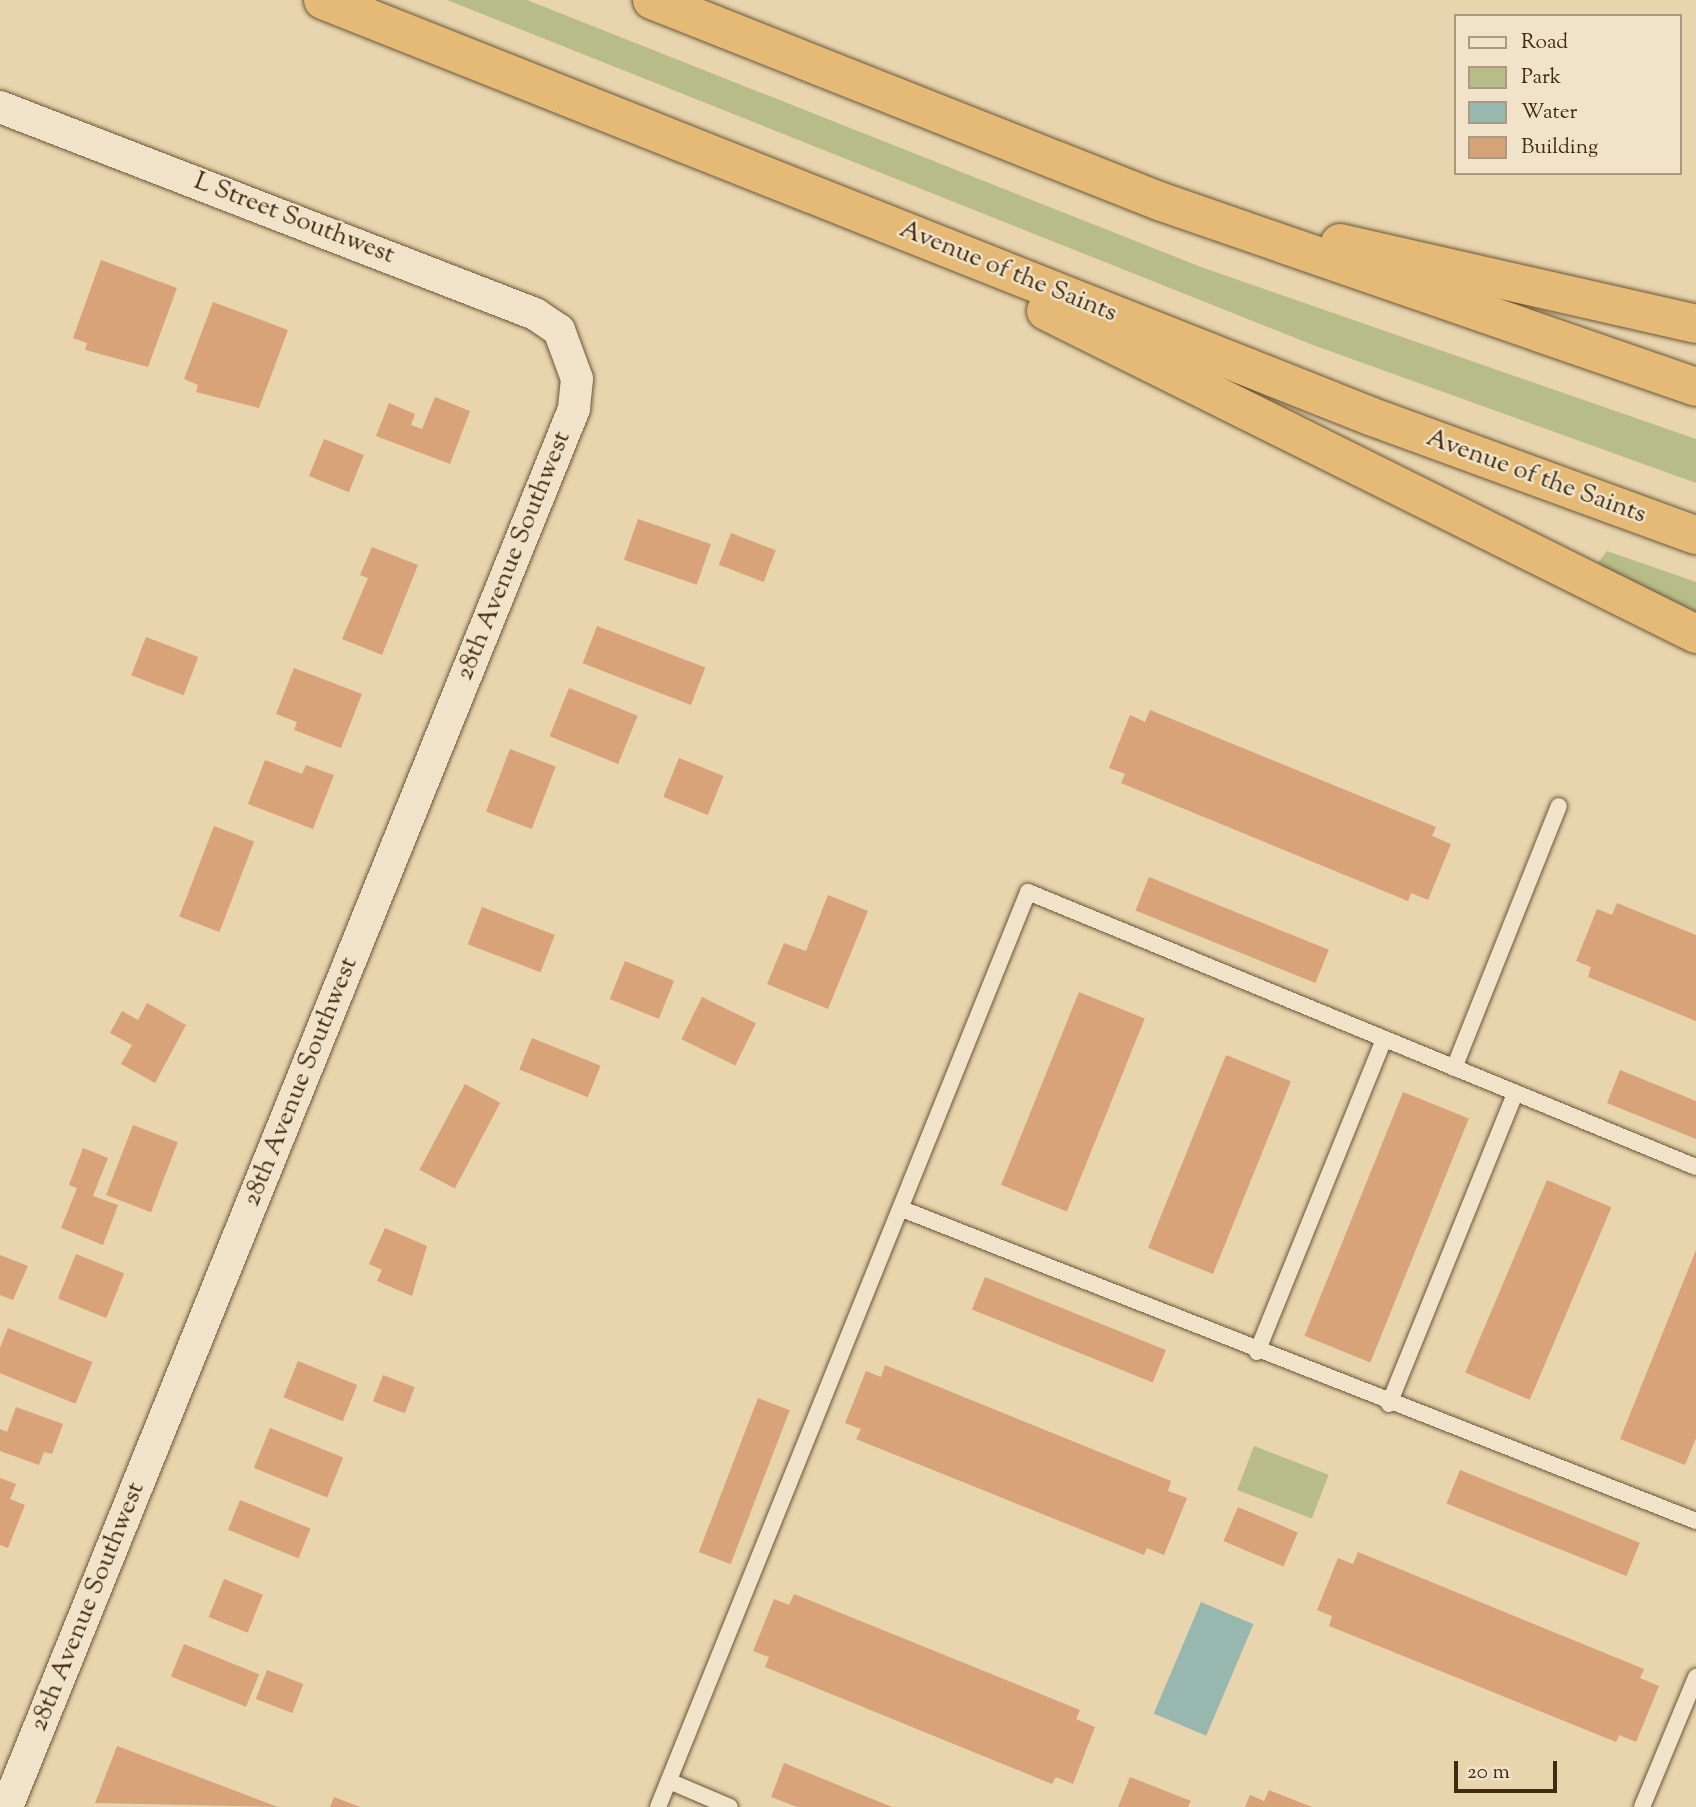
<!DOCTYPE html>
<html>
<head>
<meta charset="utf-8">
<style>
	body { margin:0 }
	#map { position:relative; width:1696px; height:1807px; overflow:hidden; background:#e8d4ad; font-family:"Sorts Mill Goudy",serif }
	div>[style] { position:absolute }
	.green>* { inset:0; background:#b8bc89; transform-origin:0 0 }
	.water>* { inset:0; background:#98b7af; transform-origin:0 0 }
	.building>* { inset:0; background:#d9a379; transform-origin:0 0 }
	.roads { filter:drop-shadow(0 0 2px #6b5637) drop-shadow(0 0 2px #6b5637) }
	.lane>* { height:16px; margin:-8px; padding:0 8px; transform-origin:8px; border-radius:8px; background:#f0e3ca }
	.street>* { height:32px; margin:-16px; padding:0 16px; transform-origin:16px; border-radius:16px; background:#f0e3ca }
	.highway>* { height:38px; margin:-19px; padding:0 19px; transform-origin:19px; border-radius:19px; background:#e4ba76 }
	span { translate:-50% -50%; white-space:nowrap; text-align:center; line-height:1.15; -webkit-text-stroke:5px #f0e3ca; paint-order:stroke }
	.street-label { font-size:26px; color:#412c10 }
	.legend { position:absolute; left:1454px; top:14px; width:228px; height:161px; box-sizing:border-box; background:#f0e3ca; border:2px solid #aa9a80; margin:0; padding:9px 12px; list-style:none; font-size:21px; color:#412c10 }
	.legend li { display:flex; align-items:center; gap:14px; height:35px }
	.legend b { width:35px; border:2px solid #aa9a80 }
	.scale { position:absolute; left:1454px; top:1761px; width:103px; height:32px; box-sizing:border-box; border:4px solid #412c10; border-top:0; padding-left:9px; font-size:21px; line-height:24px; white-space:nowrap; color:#412c10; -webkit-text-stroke:5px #f0e3ca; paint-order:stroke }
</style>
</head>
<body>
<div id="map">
	<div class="green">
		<i style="clip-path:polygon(447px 0,527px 0,1201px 267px,1696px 439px,1696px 483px,1313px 345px)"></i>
		<i style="clip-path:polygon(1607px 551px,1696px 582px,1696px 618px,1594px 568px)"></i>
		<i style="left:1254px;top:1446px;width:80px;height:47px;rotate:21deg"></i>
	</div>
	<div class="water">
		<i style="left:1201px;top:1602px;width:57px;height:121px;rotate:23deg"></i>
	</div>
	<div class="building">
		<i style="clip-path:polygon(101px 260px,177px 288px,148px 367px,85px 350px,87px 343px,73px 338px)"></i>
		<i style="clip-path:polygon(213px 302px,288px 330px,259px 408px,196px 392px,198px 385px,184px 379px)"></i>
		<i style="clip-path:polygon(435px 397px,470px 411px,450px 464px,376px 436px,389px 403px,415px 414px,411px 425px,422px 429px)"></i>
		<i style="left:324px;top:439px;width:43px;height:40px;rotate:22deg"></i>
		<i style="left:638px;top:519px;width:77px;height:43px;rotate:19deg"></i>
		<i style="left:731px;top:533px;width:48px;height:34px;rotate:21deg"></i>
		<i style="clip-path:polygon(372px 547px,418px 565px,382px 655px,342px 639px,368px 578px,360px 575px)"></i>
		<i style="left:597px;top:626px;width:116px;height:40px;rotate:21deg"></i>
		<i style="left:146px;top:637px;width:56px;height:41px;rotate:21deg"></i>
		<i style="clip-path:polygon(294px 668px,362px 694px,341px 748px,294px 730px,297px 722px,276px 714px)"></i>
		<i style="left:569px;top:688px;width:74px;height:52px;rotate:22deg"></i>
		<i style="clip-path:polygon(1150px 710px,1436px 827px,1432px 836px,1451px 844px,1428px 900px,1411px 893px,1408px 901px,1121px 783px,1125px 774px,1109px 768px,1130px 715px,1145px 722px)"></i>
		<i style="left:510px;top:749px;width:49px;height:67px;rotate:21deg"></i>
		<i style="left:679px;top:758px;width:48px;height:42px;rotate:22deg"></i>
		<i style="clip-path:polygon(265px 760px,302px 774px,306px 765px,334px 775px,313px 829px,248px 804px)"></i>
		<i style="left:214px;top:826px;width:43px;height:97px;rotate:21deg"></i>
		<i style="left:1149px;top:877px;width:194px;height:36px;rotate:22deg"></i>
		<i style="clip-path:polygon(828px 895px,868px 911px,828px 1009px,767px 984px,784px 943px,806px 951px)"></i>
		<i style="clip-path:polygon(1617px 903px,1696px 935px,1696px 1021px,1588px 977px,1591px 967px,1576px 961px,1597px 909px,1612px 915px)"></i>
		<i style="left:482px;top:907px;width:78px;height:40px;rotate:21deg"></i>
		<i style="left:625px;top:961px;width:53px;height:41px;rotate:22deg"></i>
		<i style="left:1079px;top:992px;width:71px;height:208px;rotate:22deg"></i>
		<i style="left:702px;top:997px;width:60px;height:47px;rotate:26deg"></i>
		<i style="clip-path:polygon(147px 1003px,186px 1025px,155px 1083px,121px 1064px,132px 1045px,110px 1033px,122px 1011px,138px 1020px)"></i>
		<i style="left:532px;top:1038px;width:74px;height:34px;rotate:22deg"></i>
		<i style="left:1226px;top:1055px;width:70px;height:208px;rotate:22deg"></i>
		<i style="clip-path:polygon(1620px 1070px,1696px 1101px,1696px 1139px,1607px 1103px)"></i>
		<i style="left:465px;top:1084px;width:40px;height:97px;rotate:28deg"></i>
		<i style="left:1403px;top:1092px;width:71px;height:263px;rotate:22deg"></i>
		<i style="left:133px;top:1125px;width:48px;height:75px;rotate:21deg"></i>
		<i style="clip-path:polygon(83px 1148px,108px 1158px,93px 1196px,118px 1205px,103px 1245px,61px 1228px,77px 1188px,69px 1185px)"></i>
		<i style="left:1547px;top:1180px;width:70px;height:209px;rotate:23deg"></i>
		<i style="clip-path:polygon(385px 1228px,427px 1246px,412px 1296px,377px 1281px,382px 1270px,369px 1264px)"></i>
		<i style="clip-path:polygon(1696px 1250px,1696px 1438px,1685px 1465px,1620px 1439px)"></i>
		<i style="left:76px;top:1254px;width:52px;height:48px;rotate:22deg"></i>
		<i style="clip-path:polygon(0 1255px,28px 1266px,13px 1300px,0 1295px)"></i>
		<i style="left:985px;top:1277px;width:195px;height:35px;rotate:22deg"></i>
		<i style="left:8px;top:1328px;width:91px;height:45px;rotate:22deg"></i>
		<i style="left:298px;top:1361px;width:64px;height:39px;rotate:22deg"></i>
		<i style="clip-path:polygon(885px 1365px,1171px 1481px,1168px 1491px,1187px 1498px,1164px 1555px,1147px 1548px,1144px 1555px,856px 1439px,861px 1429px,845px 1423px,866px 1371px,881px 1377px)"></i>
		<i style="left:383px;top:1375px;width:34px;height:28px;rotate:21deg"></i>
		<i style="left:758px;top:1398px;width:34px;height:165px;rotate:21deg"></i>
		<i style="clip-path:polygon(16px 1407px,63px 1424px,52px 1454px,44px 1452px,39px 1465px,0 1451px,0 1429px,7px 1432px)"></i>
		<i style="left:270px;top:1428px;width:79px;height:43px;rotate:22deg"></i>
		<i style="left:1460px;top:1470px;width:194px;height:36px;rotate:22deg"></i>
		<i style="clip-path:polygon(0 1478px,16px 1484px,10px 1499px,25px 1505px,8px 1548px,0 1545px)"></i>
		<i style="left:240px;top:1500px;width:76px;height:32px;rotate:22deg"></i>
		<i style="left:1238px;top:1507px;width:65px;height:37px;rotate:23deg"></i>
		<i style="clip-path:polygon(1358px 1552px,1644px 1669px,1640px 1678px,1659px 1686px,1636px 1742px,1619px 1735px,1616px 1742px,1329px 1626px,1332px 1616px,1317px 1610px,1338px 1558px,1353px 1564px)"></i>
		<i style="left:224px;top:1579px;width:42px;height:41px;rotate:22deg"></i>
		<i style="clip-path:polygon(794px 1594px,1080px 1710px,1076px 1719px,1095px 1727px,1073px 1784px,1056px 1777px,1052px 1784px,765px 1667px,769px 1657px,753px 1651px,774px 1599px,789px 1605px)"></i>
		<i style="left:184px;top:1644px;width:81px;height:35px;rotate:22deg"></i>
		<i style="left:267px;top:1670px;width:39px;height:31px;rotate:21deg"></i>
		<i style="clip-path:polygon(117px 1746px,278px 1807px,95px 1803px)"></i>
		<i style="clip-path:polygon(784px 1763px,892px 1807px,797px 1807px,771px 1797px)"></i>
		<i style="clip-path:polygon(1130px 1777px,1191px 1801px,1188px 1807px,1118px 1807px)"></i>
		<i style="clip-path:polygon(1269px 1790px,1312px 1807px,1245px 1807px,1250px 1795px,1264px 1801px)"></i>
		<i style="clip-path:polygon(334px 1797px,360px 1807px,330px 1807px)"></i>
	</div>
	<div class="roads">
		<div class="lane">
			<i style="left:1454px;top:1068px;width:282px;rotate:-68.2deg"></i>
			<i style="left:902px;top:1209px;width:853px;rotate:21.45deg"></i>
			<i style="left:1257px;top:1352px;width:336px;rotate:-67.9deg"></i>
			<i style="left:1389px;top:1404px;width:336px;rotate:-67.9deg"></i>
			<i style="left:669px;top:1781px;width:66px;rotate:23.1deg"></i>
			<i style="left:658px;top:1807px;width:987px;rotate:-67.98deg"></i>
			<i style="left:1028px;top:892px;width:722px;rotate:22.38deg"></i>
			<i style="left:1642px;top:1807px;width:141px;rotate:-67.4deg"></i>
		</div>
		<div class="street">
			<i style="left:0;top:107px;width:574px;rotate:21.15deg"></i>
			<i style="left:535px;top:314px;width:29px;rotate:34deg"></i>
			<i style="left:559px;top:330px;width:52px;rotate:69.8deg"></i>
			<i style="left:577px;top:379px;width:30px;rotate:96deg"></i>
			<i style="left:574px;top:409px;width:1509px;rotate:112.08deg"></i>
		</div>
		<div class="highway">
			<i style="left:323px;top:0;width:1127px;rotate:21.67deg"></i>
			<i style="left:1370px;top:416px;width:347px;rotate:20.1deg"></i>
			<i style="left:652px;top:0;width:545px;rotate:21.63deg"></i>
			<i style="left:1159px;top:201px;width:568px;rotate:19.1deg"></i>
			<i style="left:1340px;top:243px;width:365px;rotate:12.8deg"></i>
			<i style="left:1046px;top:311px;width:726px;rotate:26.42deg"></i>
		</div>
	</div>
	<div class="street-label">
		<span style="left:294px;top:219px;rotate:21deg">L Street Southwest</span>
		<span style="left:1008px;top:272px;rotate:22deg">Avenue of the Saints</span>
		<span style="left:1536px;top:477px;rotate:20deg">Avenue of the Saints</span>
		<span style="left:514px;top:556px;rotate:-68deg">28th Avenue Southwest</span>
		<span style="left:301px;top:1082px;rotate:-68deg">28th Avenue Southwest</span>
		<span style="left:88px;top:1607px;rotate:-68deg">28th Avenue Southwest</span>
	</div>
	<ul class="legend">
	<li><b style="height:9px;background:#f0e3ca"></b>Road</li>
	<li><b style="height:19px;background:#b8bc89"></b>Park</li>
	<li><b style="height:19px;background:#98b7af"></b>Water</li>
	<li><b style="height:19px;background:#d9a379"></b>Building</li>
	</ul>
	<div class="scale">20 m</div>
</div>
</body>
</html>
